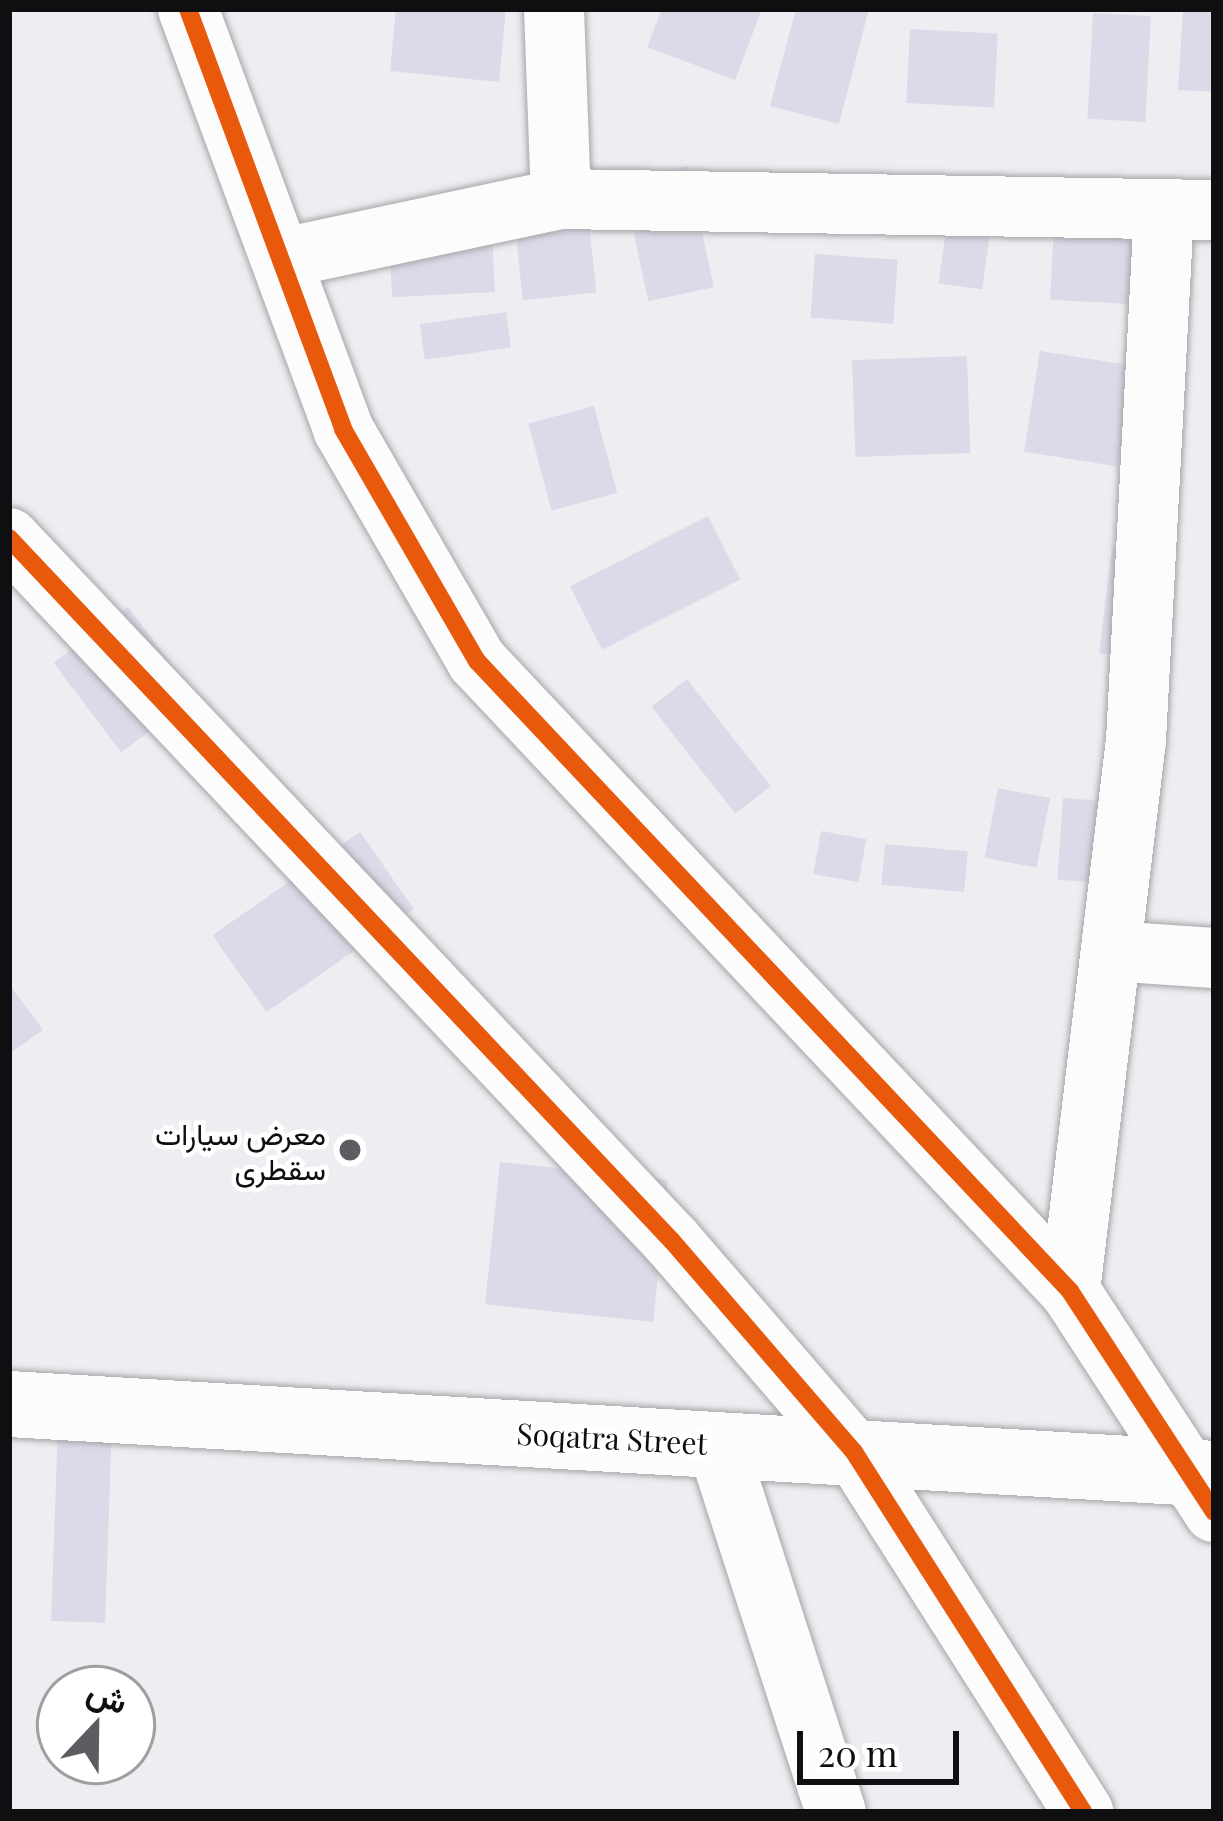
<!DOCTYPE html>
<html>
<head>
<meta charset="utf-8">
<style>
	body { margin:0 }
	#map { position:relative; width:1223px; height:1821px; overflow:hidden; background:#eeeef2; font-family:"Playfair Display",Vazirmatn,serif }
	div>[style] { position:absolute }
	.building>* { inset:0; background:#dcdae9; transform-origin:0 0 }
	.roads { filter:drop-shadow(0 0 3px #a6a6a9) drop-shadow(0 0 3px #a6a6a9) }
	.street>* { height:60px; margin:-30px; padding:0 30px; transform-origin:30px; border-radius:30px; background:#fcfcfd }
	.secondary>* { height:66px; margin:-33px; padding:0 33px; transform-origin:33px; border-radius:33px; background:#fcfcfd }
	.cycleway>* { height:18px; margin:-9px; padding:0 9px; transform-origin:9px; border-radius:9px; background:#e8590c }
	.dots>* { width:33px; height:33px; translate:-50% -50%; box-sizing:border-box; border:6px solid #fff; border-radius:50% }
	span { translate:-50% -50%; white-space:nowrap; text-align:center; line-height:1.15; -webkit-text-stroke:9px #fff; paint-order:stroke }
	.poi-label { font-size:30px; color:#0f0e11 }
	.right { translate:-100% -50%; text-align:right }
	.street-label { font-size:30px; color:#0f0e11 }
	.frame { position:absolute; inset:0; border:12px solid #0f0e11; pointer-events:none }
	.north { position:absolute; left:36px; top:1665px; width:120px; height:120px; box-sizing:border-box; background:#fff; border:3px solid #9f9fa0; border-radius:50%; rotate:22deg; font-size:33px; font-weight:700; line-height:48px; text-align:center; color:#0f0e11 }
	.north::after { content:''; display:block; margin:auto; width:42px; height:54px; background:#5d5c60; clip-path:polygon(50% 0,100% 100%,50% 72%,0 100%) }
	.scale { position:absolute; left:797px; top:1731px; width:162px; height:54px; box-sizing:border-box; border:6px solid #0f0e11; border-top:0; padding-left:15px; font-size:36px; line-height:42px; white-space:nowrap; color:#0f0e11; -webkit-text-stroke:9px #fff; paint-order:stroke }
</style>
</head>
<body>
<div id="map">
	<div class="building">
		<i style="clip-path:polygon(396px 9px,506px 9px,499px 82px,390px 71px)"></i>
		<i style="clip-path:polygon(662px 9px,762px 9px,735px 80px,647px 47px)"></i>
		<i style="clip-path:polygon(796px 9px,869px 9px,839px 124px,770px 106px)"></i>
		<i style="clip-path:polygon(1183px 9px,1214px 9px,1214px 92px,1178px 90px)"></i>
		<i style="left:1093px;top:13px;width:58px;height:106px;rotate:3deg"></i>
		<i style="left:910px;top:29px;width:88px;height:74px;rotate:3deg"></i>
		<i style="left:688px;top:166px;width:124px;height:67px;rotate:78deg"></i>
		<i style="left:1055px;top:206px;width:106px;height:94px;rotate:3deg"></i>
		<i style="left:588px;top:213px;width:80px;height:74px;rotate:84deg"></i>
		<i style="left:948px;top:216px;width:44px;height:68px;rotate:8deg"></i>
		<i style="left:492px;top:235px;width:57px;height:103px;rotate:87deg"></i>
		<i style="left:815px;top:254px;width:83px;height:64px;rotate:4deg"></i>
		<i style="left:506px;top:312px;width:36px;height:87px;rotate:82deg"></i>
		<i style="left:1040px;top:351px;width:95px;height:102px;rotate:9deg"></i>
		<i style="left:967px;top:356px;width:97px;height:115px;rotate:88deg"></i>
		<i style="left:594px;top:406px;width:90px;height:68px;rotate:75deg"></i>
		<i style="left:708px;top:516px;width:71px;height:155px;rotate:63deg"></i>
		<i style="left:1112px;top:548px;width:31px;height:106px;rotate:7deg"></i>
		<i style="left:128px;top:607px;width:112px;height:93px;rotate:53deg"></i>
		<i style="left:687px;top:679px;width:136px;height:45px;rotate:52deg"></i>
		<i style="left:998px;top:788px;width:53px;height:71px;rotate:11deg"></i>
		<i style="left:1063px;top:798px;width:70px;height:82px;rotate:4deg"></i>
		<i style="left:821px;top:831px;width:46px;height:44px;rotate:10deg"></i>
		<i style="left:360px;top:832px;width:94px;height:180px;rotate:55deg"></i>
		<i style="left:885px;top:844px;width:83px;height:41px;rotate:5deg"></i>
		<i style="clip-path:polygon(9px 984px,43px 1030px,9px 1054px)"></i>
		<i style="left:500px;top:1162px;width:169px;height:143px;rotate:6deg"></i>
		<i style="left:58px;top:1423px;width:54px;height:198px;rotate:2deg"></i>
	</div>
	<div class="roads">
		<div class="street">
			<i style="left:188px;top:9px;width:448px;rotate:69.7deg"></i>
			<i style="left:343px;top:429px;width:268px;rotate:60deg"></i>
			<i style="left:477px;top:661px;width:865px;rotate:46.73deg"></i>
			<i style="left:1070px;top:1291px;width:264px;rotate:56.9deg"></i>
			<i style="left:554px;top:9px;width:190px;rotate:87.9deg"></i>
			<i style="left:283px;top:258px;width:284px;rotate:-12deg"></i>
			<i style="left:561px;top:199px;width:653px;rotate:0.97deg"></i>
			<i style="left:9px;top:538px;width:966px;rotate:46.68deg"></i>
			<i style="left:672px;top:1241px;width:279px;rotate:49.2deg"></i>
			<i style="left:854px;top:1452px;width:427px;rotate:57.5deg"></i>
			<i style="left:1111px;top:951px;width:103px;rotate:3.9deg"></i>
			<i style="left:1070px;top:1291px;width:555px;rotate:-83.17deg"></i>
			<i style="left:1136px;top:740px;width:530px;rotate:-86.97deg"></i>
			<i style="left:717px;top:1444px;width:387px;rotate:72.1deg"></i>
		</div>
		<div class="secondary">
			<i style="left:9px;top:1404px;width:1207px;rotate:3.32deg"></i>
		</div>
	</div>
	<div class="cycleway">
		<i style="left:188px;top:9px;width:448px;rotate:69.7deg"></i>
		<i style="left:343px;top:429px;width:268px;rotate:60deg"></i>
		<i style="left:477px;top:661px;width:865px;rotate:46.73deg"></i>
		<i style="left:1070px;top:1291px;width:264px;rotate:56.9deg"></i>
		<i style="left:9px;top:538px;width:966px;rotate:46.68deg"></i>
		<i style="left:672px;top:1241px;width:279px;rotate:49.2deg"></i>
		<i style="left:854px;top:1452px;width:427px;rotate:57.5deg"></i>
	</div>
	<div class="dots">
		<i style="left:350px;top:1150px;background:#5d5c60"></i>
	</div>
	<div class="poi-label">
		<span class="right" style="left:326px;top:1150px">معرض سيارات<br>سقطرى</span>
	</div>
	<div class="street-label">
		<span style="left:612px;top:1438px;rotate:3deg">Soqatra Street</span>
	</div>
	<div class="frame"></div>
	<div class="north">ش</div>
	<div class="scale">20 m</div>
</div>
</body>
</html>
